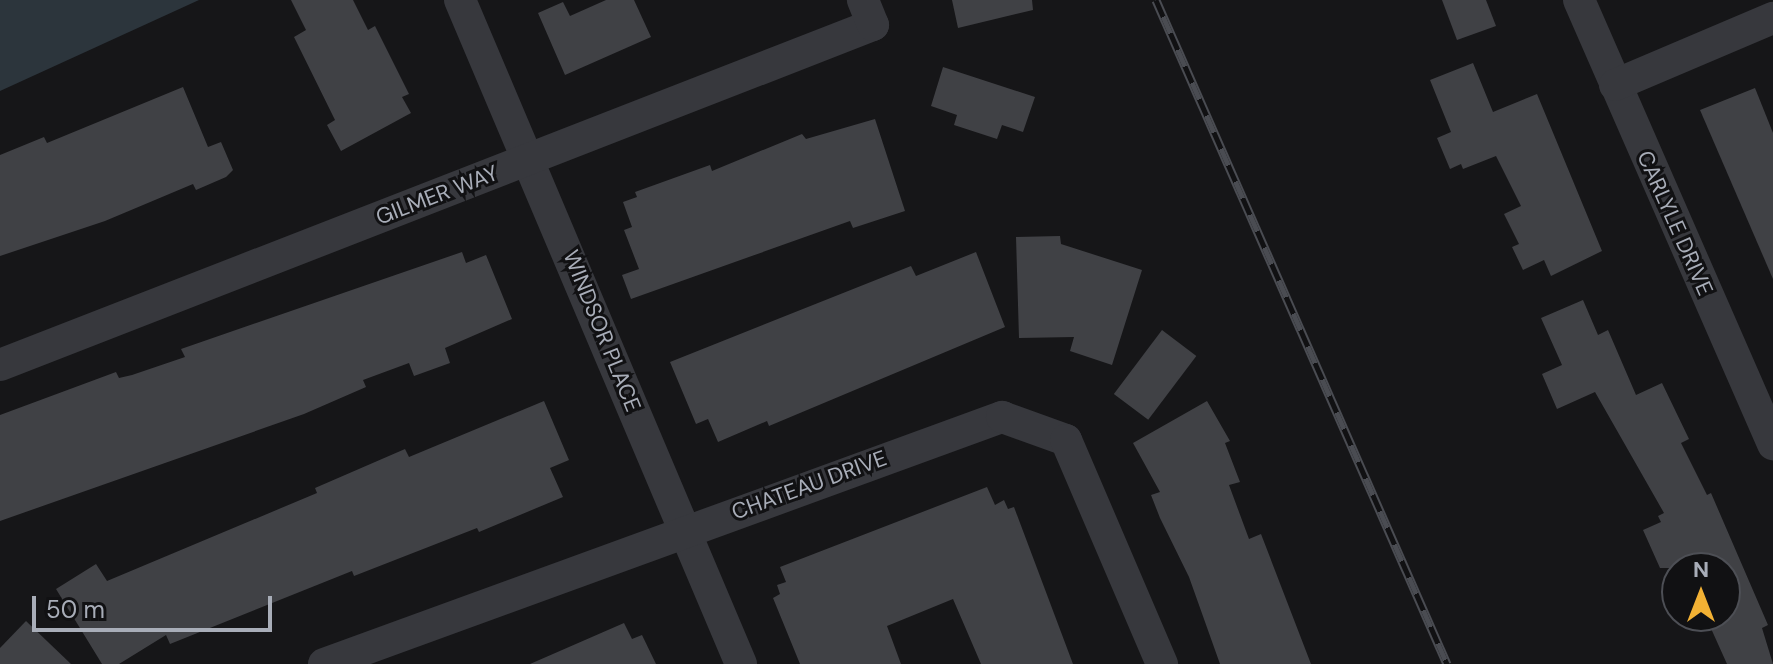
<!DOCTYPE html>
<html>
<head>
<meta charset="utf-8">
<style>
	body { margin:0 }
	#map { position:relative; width:1773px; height:664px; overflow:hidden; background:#161618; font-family:"DM Sans",sans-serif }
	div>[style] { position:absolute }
	.water>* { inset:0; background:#2c353c }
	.building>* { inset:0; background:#404145; transform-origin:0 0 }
	.minor>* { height:32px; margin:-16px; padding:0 16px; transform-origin:16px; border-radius:16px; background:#37383d }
	.rail>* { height:9px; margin-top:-4.5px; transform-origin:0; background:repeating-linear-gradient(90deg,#111113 0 18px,#4a4c52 0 36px); box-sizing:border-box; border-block:2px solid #4a4c52 }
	span { translate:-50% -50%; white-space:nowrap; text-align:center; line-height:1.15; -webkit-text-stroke:6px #111113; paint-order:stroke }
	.street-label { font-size:22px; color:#a8adb8 }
	.north { position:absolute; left:1661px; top:552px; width:80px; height:80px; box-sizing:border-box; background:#111113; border:2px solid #4d4f55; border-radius:50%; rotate:0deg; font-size:22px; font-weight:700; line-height:32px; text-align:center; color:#a8adb8 }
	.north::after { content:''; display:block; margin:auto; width:28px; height:36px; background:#f2b134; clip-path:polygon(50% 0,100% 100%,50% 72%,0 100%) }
	.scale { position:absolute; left:32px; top:596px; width:240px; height:36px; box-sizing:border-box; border:4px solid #a8adb8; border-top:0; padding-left:10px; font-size:24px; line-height:28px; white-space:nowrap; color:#a8adb8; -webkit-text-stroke:6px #111113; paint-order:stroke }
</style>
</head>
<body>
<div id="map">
	<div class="water">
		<i style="clip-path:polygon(0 0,199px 0,0 91px)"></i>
	</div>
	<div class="building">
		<i style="clip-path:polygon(291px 0,353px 0,368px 30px,375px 26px,409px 94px,402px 97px,411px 113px,341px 151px,327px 125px,335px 120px,294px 37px,306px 30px)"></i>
		<i style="clip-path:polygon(606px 0,634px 0,651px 37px,565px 75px,538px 13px,563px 2px,570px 16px)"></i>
		<i style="clip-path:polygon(952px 0,1032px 0,1033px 10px,958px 28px)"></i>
		<i style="clip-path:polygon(1442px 0,1486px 0,1496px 26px,1457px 40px)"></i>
		<i style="clip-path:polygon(1473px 63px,1493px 112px,1537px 94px,1602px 251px,1551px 276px,1544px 260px,1523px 270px,1512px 247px,1519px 244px,1504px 214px,1521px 206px,1496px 156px,1463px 169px,1461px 164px,1450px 169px,1437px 138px,1451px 132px,1430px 80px)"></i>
		<i style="clip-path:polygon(943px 67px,1035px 97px,1023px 132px,1002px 125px,997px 139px,954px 125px,957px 115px,931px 106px)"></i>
		<i style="clip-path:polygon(183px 87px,208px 147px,221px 142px,233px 170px,226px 177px,196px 190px,193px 184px,105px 221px,0 256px,0 155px,44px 137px,47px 143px)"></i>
		<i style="clip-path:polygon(1755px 88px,1773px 133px,1773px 279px,1700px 110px)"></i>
		<i style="clip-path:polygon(875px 119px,905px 211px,853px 228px,850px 221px,631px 299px,622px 275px,639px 269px,624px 230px,632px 227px,623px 202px,637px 197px,635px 192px,710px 165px,712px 171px,802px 134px,806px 139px)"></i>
		<i style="clip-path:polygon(1060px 236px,1061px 244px,1142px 270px,1112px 365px,1070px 351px,1074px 337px,1019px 338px,1016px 237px)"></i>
		<i style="clip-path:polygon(462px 252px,466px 263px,486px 255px,512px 319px,445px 348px,450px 363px,414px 376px,409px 363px,363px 380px,366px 387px,304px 414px,0 521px,0 415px,116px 372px,119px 378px,132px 375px,185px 357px,181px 349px)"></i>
		<i style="clip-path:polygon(976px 252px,1005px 327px,769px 426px,767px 421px,718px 442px,708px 419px,696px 424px,670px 362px,911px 266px,916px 276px)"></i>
		<i style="clip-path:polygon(1583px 300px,1598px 335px,1608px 330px,1636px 395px,1662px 383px,1689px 439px,1681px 443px,1707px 495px,1711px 493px,1768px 625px,1762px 628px,1773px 664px,1727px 664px,1709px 624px,1725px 617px,1725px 568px,1660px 568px,1643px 530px,1661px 522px,1658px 516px,1664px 513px,1595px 392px,1557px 409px,1542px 374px,1562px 365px,1541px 318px)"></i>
		<i style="left:1162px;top:330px;width:43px;height:80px;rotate:37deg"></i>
		<i style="clip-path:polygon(544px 401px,569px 460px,550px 468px,563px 497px,479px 532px,477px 528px,354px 576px,352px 571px,170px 644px,166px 635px,119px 664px,102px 664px,56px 589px,96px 564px,107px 581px,317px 493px,315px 488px,405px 449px,409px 457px)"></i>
		<i style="clip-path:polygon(1207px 401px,1230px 441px,1225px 443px,1240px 482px,1229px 485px,1249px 539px,1261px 534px,1311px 664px,1220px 664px,1189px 577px,1160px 518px,1151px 495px,1160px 492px,1133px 443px)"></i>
		<i style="clip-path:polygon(987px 487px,995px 505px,1004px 500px,1008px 509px,1014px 507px,1073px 664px,981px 664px,953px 599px,887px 626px,901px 664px,800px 664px,773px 598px,780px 594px,777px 585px,786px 582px,780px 567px)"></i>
		<i style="clip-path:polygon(26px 621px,71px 664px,0 664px,0 648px)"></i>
		<i style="clip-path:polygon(624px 623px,632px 639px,642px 635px,656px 664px,530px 664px)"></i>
	</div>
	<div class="minor">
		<i style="left:460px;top:0;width:721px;rotate:67.06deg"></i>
		<i style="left:1579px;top:0;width:485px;rotate:66.4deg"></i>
		<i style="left:1615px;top:85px;width:172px;rotate:-23deg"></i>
		<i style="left:0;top:365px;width:937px;rotate:-21.28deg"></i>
		<i style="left:873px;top:25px;width:27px;rotate:-112deg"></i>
		<i style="left:324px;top:664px;width:722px;rotate:-20.02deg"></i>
		<i style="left:1002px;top:417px;width:68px;rotate:19.8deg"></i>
		<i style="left:1066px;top:440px;width:244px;rotate:66.8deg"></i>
	</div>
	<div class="rail">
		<i style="left:1156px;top:0;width:725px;rotate:66.33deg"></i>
	</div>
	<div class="street-label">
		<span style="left:437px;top:195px;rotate:-21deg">GILMER WAY</span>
		<span style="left:1675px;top:223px;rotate:66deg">CARLYLE DRIVE</span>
		<span style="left:602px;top:331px;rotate:68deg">WINDSOR PLACE</span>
		<span style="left:809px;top:485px;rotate:-20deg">CHATEAU DRIVE</span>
	</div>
	<div class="north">N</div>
	<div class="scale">50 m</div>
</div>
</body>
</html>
